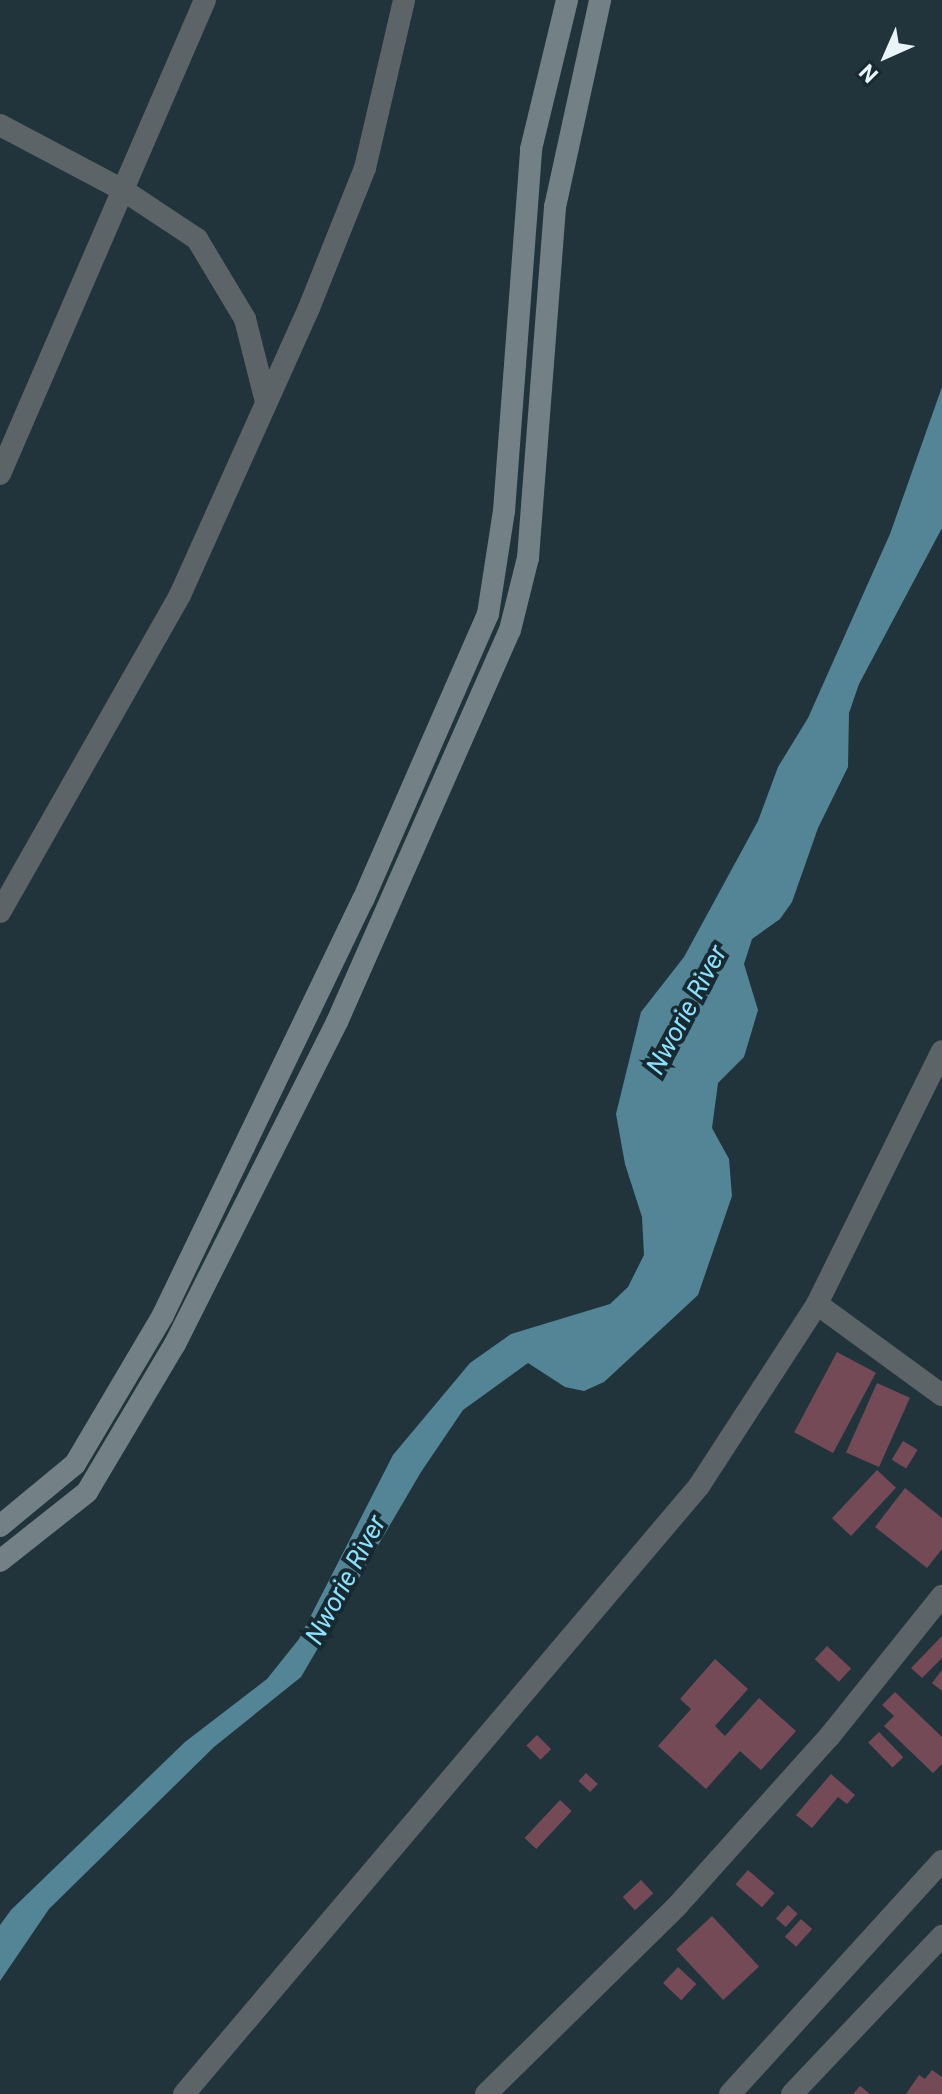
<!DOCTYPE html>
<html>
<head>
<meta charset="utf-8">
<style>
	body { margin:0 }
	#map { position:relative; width:942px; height:2094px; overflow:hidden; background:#22343b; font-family:Roboto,sans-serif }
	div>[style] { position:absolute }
	.water>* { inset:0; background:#538597 }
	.building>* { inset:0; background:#754a57; transform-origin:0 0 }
	.minor>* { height:22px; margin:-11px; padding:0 11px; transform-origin:11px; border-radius:11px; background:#5c6468 }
	.tertiary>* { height:22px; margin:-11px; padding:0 11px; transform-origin:11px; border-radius:11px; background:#5c6468 }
	.secondary>* { height:22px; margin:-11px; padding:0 11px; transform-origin:11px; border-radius:11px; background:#738186 }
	span { translate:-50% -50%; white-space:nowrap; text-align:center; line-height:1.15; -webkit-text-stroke:8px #182a31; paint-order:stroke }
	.water-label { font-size:26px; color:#8ee1fe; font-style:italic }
	.north { position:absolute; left:846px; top:16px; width:80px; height:80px; -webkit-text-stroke:6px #182a31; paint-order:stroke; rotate:225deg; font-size:22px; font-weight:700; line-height:32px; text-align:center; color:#eaf5f9 }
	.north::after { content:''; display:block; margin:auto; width:28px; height:36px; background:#eaf5f9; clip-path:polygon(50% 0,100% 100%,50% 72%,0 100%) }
</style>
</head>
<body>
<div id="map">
	<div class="water">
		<i style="clip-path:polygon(942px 387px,942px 528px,859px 684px,849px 713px,848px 767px,818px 828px,792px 902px,780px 919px,752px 939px,744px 964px,758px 1010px,744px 1057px,718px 1083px,712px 1128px,729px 1159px,732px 1196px,698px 1295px,604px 1382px,584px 1391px,565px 1387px,528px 1363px,463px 1410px,421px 1472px,301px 1677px,214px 1747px,49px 1909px,0 1981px,0 1925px,11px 1910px,185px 1742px,267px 1679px,299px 1639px,393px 1455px,470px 1363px,511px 1334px,610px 1304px,628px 1287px,644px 1255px,642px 1217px,625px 1164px,616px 1114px,641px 1012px,684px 957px,758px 821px,778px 767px,808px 718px,890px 534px)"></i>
	</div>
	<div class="building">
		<i style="left:837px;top:1352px;width:44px;height:91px;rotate:28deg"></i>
		<i style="left:877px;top:1383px;width:36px;height:76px;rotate:24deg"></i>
		<i style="left:903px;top:1441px;width:17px;height:22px;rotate:31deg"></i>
		<i style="left:877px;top:1470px;width:26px;height:66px;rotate:43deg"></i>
		<i style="clip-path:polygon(905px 1488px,942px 1518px,942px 1549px,927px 1568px,875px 1527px)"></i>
		<i style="clip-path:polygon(942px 1636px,942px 1658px,922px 1678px,911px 1668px)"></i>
		<i style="left:827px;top:1646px;width:33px;height:18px;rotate:43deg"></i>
		<i style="clip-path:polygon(715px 1659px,748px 1689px,715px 1726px,725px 1736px,759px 1698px,796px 1731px,761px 1770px,740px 1751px,706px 1789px,658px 1746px,691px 1709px,680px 1699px)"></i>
		<i style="clip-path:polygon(942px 1670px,942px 1691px,932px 1683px)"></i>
		<i style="clip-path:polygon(895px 1692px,942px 1737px,942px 1764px,933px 1773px,884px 1726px,894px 1716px,882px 1705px)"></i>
		<i style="left:879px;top:1732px;width:35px;height:15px;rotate:46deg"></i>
		<i style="left:537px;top:1735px;width:20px;height:15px;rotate:45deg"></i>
		<i style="left:586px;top:1773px;width:16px;height:11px;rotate:43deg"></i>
		<i style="clip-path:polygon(831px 1774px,855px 1795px,847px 1804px,838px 1797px,812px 1828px,796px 1815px)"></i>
		<i style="left:560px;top:1800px;width:16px;height:52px;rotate:43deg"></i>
		<i style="left:748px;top:1870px;width:35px;height:19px;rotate:41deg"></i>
		<i style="left:641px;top:1880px;width:18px;height:25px;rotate:47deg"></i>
		<i style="left:788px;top:1905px;width:13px;height:18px;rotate:42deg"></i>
		<i style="left:712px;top:1916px;width:69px;height:49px;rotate:47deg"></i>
		<i style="left:801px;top:1919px;width:15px;height:24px;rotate:42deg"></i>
		<i style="left:678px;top:1967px;width:25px;height:22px;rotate:43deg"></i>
		<i style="clip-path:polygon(932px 2070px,942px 2077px,942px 2094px,906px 2094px,919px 2075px,925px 2079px)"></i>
		<i style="clip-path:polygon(860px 2086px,870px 2094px,853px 2094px)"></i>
	</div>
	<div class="minor">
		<i style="left:0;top:125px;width:139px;rotate:27.9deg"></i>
		<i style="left:123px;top:190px;width:89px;rotate:33.5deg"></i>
		<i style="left:197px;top:239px;width:93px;rotate:59deg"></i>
		<i style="left:245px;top:319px;width:86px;rotate:75.8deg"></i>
		<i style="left:0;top:474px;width:516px;rotate:-66.61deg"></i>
		<i style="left:0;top:912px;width:365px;rotate:-60.4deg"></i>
		<i style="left:180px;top:595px;width:315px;rotate:-65.8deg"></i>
		<i style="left:309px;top:308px;width:151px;rotate:-68.2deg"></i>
		<i style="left:365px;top:168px;width:172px;rotate:-76.9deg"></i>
		<i style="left:817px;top:1304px;width:282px;rotate:-63.7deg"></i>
		<i style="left:184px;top:2094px;width:797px;rotate:-49.73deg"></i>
		<i style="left:699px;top:1486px;width:217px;rotate:-57deg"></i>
		<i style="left:817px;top:1304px;width:155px;rotate:36.1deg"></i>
		<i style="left:486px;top:2094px;width:269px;rotate:-44.5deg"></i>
		<i style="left:678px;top:1905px;width:226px;rotate:-48.1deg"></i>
		<i style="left:829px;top:1737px;width:181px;rotate:-51.3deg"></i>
	</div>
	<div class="tertiary">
		<i style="left:730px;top:2094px;width:315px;rotate:-47.7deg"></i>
		<i style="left:792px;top:2094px;width:218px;rotate:-46.5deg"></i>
	</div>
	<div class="secondary">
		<i style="left:0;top:1526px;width:97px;rotate:-39.6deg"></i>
		<i style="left:75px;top:1464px;width:173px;rotate:-59.4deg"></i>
		<i style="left:163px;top:1315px;width:461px;rotate:-64.3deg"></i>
		<i style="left:363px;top:900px;width:312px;rotate:-66.4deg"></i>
		<i style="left:488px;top:614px;width:104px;rotate:-81.2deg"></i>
		<i style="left:504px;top:511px;width:363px;rotate:-85.7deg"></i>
		<i style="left:531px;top:149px;width:153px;rotate:-76.4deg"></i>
		<i style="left:0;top:1561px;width:111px;rotate:-38.4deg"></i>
		<i style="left:87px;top:1492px;width:172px;rotate:-59.3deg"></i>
		<i style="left:175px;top:1344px;width:360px;rotate:-63.3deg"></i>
		<i style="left:337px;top:1022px;width:428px;rotate:-66.2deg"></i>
		<i style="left:510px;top:630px;width:74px;rotate:-76deg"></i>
		<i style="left:528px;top:558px;width:352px;rotate:-85.6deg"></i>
		<i style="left:555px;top:207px;width:212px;rotate:-77.7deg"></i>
	</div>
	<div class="water-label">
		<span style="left:687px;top:1010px;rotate:-62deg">Nworie River</span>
		<span style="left:346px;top:1580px;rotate:-62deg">Nworie River</span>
	</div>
	<div class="north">N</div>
</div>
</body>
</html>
